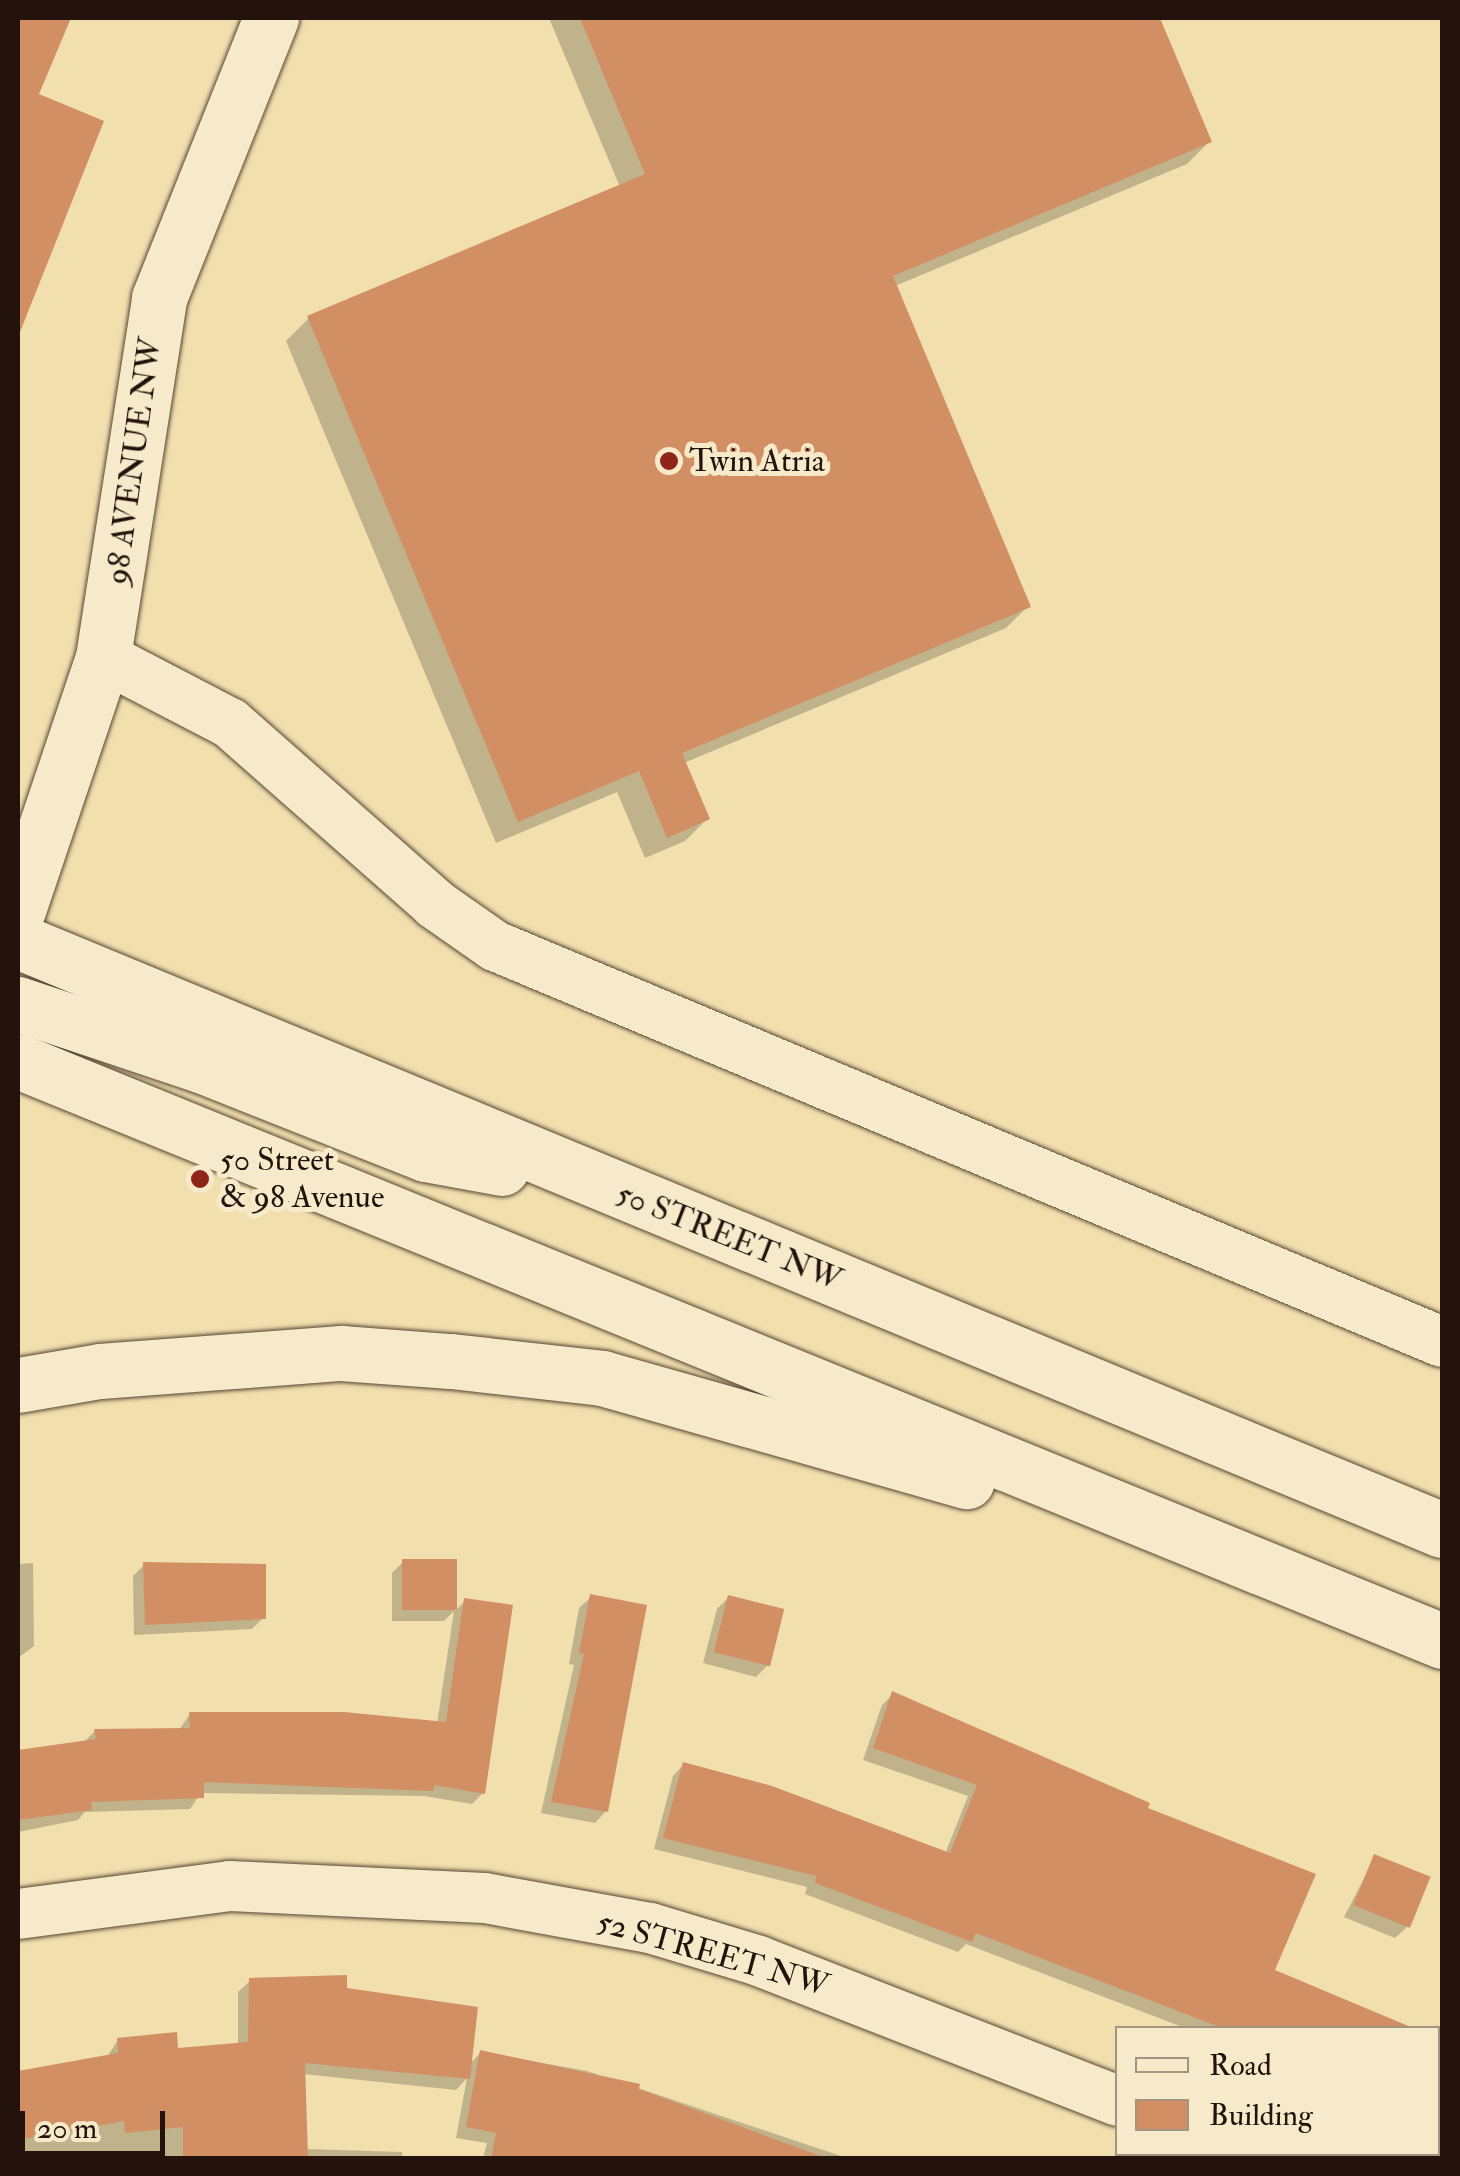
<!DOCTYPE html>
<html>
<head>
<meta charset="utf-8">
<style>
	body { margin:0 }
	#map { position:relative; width:1460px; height:2176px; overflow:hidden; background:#f1dfae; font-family:"IM FELL Double Pica",serif }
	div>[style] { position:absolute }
	.shadow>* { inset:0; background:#0003; transform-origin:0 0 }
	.building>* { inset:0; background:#d28f63; transform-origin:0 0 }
	.roads { filter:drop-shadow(0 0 2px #564634) drop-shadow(0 0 2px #564634) }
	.street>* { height:50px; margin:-25px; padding:0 25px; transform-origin:25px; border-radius:25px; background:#f6eaca }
	.secondary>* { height:55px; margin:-27.5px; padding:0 27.5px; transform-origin:27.5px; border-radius:27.5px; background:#f6eaca }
	.dots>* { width:28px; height:28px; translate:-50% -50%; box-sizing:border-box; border:5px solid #f6eaca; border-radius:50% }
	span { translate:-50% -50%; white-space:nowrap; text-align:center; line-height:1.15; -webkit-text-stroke:10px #f6eaca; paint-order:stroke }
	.street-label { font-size:32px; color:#23130c }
	.poi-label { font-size:32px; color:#23130c }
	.left { translate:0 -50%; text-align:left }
	.frame { position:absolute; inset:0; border:20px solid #23130c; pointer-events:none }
	.legend { position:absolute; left:1115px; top:2026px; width:325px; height:130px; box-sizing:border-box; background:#f6eaca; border:2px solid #a2947e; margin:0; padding:12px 18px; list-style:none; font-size:30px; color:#23130c }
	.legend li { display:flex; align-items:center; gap:20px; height:50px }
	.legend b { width:50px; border:2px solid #a2947e }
	.scale { position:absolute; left:20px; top:2111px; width:145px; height:45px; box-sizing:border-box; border:5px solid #23130c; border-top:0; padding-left:12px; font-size:30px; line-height:35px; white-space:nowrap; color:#23130c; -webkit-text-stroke:8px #f6eaca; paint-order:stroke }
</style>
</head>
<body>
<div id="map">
	<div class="shadow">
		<i style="clip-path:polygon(18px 18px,68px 18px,36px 96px,101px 123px,18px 332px)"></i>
		<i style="clip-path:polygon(549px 18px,1157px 18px,1209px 142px,1187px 164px,895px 286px,1028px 606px,1006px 628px,684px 763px,707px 819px,685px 841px,645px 858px,617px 792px,496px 843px,286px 341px,308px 319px,620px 187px)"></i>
		<i style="clip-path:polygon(455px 1561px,455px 1611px,465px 1601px,483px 1793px,472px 1804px,424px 1796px,201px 1793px,190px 1809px,85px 1812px,78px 1820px,18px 1832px,18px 1753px,83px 1743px,95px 1731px,179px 1730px,190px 1714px,437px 1724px,454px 1611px,444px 1621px,392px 1621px,392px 1573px,403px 1562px)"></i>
		<i style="clip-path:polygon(33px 1563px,34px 1646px,18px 1658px,18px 1564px)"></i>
		<i style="clip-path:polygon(144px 1565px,263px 1618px,252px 1629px,134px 1635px,133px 1576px)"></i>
		<i style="clip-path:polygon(591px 1597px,606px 1811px,595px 1823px,541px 1813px,574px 1665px,569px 1664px,579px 1608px)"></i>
		<i style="clip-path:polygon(729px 1597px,768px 1665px,756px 1677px,703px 1663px,717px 1609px)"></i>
		<i style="clip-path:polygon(893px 1694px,1144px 1810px,1272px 1972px,1367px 2011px,1361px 2028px,1185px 2028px,966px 1944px,958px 1952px,805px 1894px,807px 1887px,654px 1849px,673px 1776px,684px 1764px,945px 1854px,968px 1796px,863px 1760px,882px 1705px)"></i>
		<i style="clip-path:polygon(1375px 1857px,1407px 1927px,1395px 1938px,1344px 1917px)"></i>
		<i style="clip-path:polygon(250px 1981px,344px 1990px,469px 2065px,481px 2052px,587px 2071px,847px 2158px,483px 2158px,487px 2143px,456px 2138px,467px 2078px,456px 2090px,303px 2074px,305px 2149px,402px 2152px,402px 2158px,18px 2158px,18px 2076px,107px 2057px,118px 2040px,176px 2051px,238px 2045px,238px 1992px)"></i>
		<i style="left:1438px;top:2061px;width:4px;height:80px;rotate:27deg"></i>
	</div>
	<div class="building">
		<i style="clip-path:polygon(18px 18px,71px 18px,39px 94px,104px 121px,18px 337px)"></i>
		<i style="clip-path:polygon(580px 18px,1160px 18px,1212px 142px,893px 276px,1031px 607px,682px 753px,710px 819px,667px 838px,639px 771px,518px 822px,307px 316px,645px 174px)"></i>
		<i style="left:402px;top:1559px;width:55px;height:51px"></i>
		<i style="clip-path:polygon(143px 1562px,266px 1564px,266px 1619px,145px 1625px)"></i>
		<i style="clip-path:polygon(590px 1594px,647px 1605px,608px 1812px,551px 1802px,584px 1654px,579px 1653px)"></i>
		<i style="left:728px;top:1595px;width:58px;height:59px;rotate:14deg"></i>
		<i style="clip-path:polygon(464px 1598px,513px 1605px,485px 1794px,434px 1785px,433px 1791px,204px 1782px,204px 1798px,91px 1802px,92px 1810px,18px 1820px,18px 1750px,96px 1739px,94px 1729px,190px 1728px,189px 1712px,344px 1712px,446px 1722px)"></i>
		<i style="clip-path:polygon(892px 1691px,1150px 1803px,1148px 1808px,1316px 1874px,1275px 1970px,1413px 2028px,1222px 2028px,976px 1933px,972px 1942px,815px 1883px,816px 1876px,663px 1838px,683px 1762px,772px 1786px,950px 1853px,977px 1785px,873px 1748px)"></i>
		<i style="left:1374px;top:1854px;width:61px;height:55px;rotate:22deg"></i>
		<i style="clip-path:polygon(347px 1975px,347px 1988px,478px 2007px,470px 2079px,305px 2063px,308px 2158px,183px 2158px,183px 2127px,125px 2133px,124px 2121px,18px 2140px,18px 2071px,118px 2053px,117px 2038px,177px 2032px,178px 2048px,248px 2042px,249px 1978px)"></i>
		<i style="clip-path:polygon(480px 2050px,640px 2084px,639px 2089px,826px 2158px,491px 2158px,496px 2133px,466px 2127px)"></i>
	</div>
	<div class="roads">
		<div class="street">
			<i style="left:103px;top:657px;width:143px;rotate:27.5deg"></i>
			<i style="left:230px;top:723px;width:273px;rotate:41.4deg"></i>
			<i style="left:435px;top:904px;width:73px;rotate:35deg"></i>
			<i style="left:495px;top:946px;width:1026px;rotate:22.69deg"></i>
			<i style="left:18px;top:1914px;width:214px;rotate:-7.5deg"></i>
			<i style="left:230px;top:1886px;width:255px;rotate:2.7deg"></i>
			<i style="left:485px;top:1898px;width:168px;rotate:10.3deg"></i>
			<i style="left:650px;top:1928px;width:114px;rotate:16.8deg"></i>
			<i style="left:759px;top:1961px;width:385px;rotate:21.3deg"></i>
			<i style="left:1249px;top:2154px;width:13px;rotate:18deg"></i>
		</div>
		<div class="secondary">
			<i style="left:18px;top:910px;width:267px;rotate:-71.4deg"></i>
			<i style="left:103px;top:657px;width:363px;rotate:-81.1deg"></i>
			<i style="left:159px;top:298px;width:302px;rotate:-68.2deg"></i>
			<i style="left:18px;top:941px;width:1541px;rotate:22.47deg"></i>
			<i style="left:18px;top:1004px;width:195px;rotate:18.5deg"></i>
			<i style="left:203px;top:1066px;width:239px;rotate:21.6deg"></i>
			<i style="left:425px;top:1154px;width:78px;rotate:10.3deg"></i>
			<i style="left:18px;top:1061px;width:1538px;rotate:22.16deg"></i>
			<i style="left:18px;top:1385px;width:83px;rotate:-9.7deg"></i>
			<i style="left:100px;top:1371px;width:242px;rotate:-4.3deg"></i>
			<i style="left:341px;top:1353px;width:110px;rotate:4.2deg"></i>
			<i style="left:451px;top:1361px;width:152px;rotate:6.4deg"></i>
			<i style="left:602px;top:1378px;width:379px;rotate:15.8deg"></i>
		</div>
	</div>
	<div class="dots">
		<i style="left:669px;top:461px;background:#8f2418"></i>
		<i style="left:200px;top:1179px;background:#8f2418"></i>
	</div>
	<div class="street-label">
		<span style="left:134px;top:461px;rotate:-82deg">98 AVENUE NW</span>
		<span style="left:729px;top:1237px;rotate:22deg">50 STREET NW</span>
		<span style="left:713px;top:1954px;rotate:16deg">52 STREET NW</span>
	</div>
	<div class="poi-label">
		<span class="left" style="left:689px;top:461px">Twin Atria</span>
		<span class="left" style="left:220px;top:1179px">50 Street<br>&amp; 98 Avenue</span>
	</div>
	<div class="frame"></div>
	<ul class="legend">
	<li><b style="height:12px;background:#f6eaca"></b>Road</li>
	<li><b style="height:28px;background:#d28f63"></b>Building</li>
	</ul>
	<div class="scale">20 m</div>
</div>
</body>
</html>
